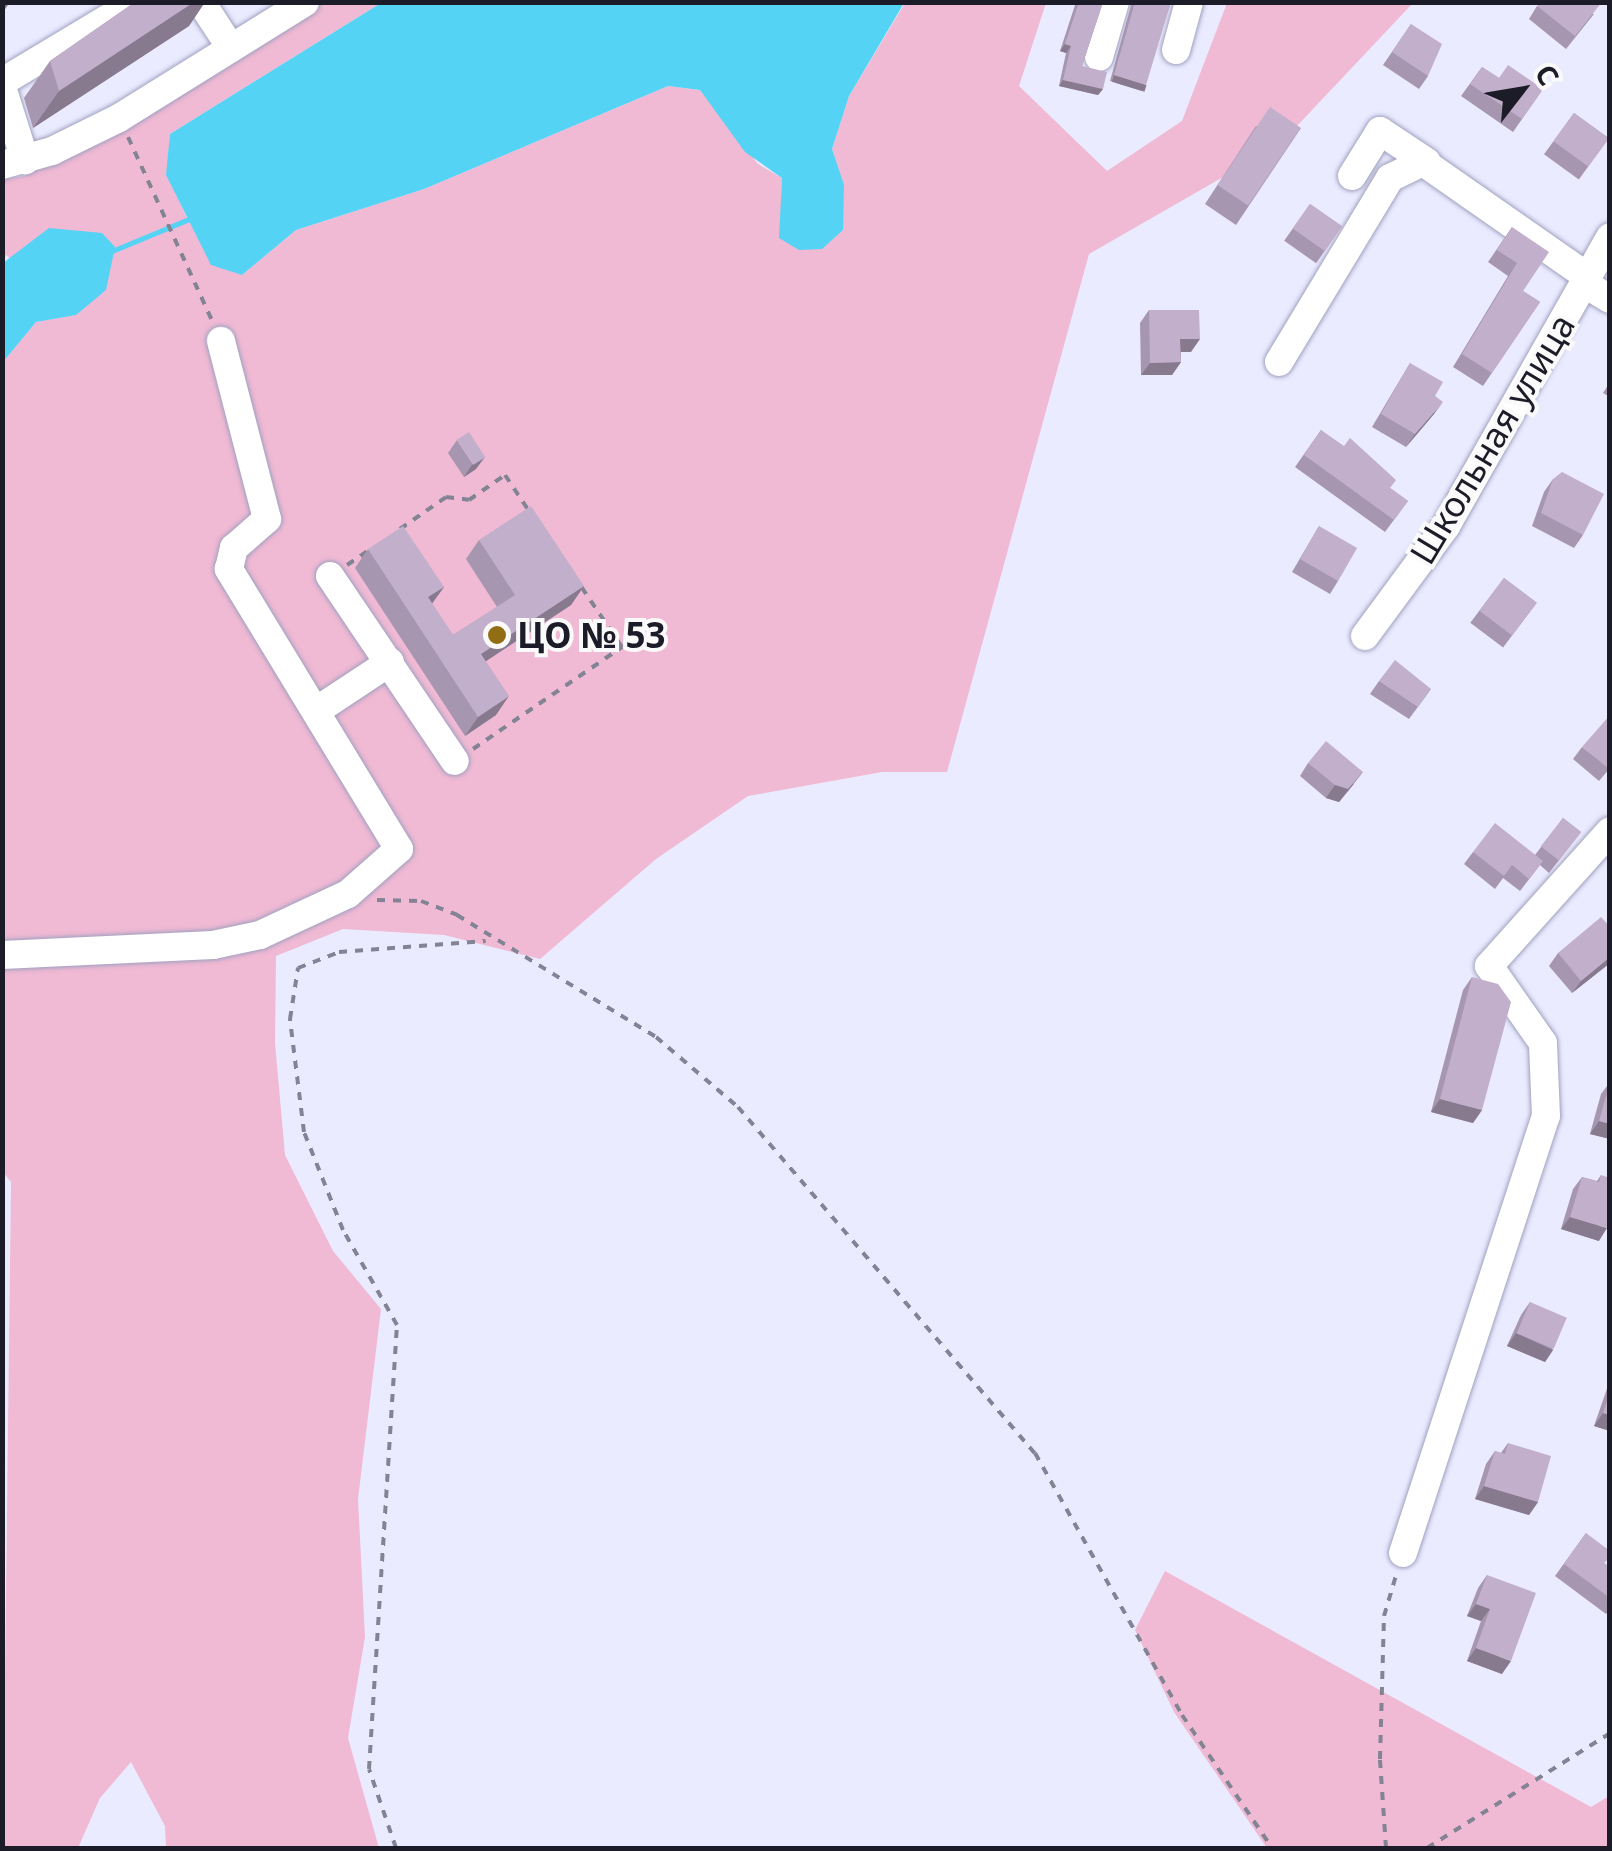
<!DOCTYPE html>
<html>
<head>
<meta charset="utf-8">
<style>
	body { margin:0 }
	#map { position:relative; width:1612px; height:1851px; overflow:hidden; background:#eaebff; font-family:"Noto Sans",sans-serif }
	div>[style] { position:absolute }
	.green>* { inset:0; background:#f0b9d4 }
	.water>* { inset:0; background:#54d3f5 }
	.stream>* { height:5px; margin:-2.5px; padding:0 2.5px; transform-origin:2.5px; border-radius:2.5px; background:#54d3f5 }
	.path>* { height:4px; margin-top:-2px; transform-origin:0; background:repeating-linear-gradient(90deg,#828393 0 8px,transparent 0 16px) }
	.roads { filter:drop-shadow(0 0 2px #a0a1bf) drop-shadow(0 0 2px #a0a1bf) }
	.minor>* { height:28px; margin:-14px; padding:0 14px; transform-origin:14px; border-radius:14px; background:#fff }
	.wall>* { inset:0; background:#a796af; transform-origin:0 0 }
	.shaded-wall>* { inset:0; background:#887a8e; transform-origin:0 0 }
	.building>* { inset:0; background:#c2afcb; transform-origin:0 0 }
	.dots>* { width:28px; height:28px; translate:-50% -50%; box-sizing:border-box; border:5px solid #fafafa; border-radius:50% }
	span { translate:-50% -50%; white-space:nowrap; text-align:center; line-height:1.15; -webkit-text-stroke:8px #fafafa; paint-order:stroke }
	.street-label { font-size:35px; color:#1c1c28 }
	.poi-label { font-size:35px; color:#1c1c28; font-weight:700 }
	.left { translate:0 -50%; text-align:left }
	.frame { position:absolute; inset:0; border:5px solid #1c1c28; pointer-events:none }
	.north { position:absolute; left:1472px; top:40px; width:100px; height:100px; -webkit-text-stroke:8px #fafafa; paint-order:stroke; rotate:59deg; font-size:28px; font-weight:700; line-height:40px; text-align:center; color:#1c1c28 }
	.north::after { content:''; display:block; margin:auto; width:35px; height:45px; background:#1c1c28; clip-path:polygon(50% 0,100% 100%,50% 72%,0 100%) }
</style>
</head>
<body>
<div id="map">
	<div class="green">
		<i style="clip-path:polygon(320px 3px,381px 3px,170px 134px,167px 175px,188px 220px,242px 275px,296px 230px,424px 189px,668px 86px,700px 90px,758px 164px,782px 178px,780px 238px,843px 185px,832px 149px,849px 96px,905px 3px,1046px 3px,1019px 86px,1107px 171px,1182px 121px,1227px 3px,1413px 3px,1279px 145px,1089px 254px,947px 772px,882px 772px,748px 796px,656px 859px,540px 959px,444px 935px,343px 929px,276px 956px,275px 1043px,285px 1155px,333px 1251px,381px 1309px,358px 1499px,365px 1637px,348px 1738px,379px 1848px,166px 1848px,165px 1826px,131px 1762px,100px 1798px,78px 1848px,3px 1848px,11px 1182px,2px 1171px,3px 362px,36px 322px,75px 315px,6px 255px,3px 263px,2px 179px,24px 176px,144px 119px)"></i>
		<i style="clip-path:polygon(1165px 1571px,1591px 1807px,1609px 1796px,1609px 1848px,1267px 1848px,1174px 1712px,1135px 1630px)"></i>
	</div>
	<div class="water">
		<i style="clip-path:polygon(381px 3px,381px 2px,904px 3px,849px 96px,832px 149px,844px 185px,843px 230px,822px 249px,799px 250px,779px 238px,782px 178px,745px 152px,700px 90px,668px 86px,424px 189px,296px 230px,242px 275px,211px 265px,166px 175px,170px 134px)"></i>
		<i style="clip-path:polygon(49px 228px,102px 233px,115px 247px,106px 290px,76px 315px,36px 322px,3px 362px,3px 263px)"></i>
	</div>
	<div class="stream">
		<i style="left:112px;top:251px;width:83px;rotate:-22.6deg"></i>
	</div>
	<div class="path">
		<i style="left:128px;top:137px;width:205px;rotate:65.4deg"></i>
		<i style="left:400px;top:529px;width:56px;rotate:-34.8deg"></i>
		<i style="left:446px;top:497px;width:23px;rotate:7deg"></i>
		<i style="left:469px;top:500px;width:44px;rotate:-34.8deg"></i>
		<i style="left:505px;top:475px;width:43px;rotate:56.3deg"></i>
		<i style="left:347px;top:565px;width:25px;rotate:-34deg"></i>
		<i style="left:473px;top:749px;width:181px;rotate:-34.4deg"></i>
		<i style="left:622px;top:647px;width:75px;rotate:-124.1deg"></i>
		<i style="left:377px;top:900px;width:44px;rotate:1.3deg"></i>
		<i style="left:421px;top:901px;width:39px;rotate:21deg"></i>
		<i style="left:457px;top:915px;width:233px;rotate:31.5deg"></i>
		<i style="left:656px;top:1037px;width:108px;rotate:40.5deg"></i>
		<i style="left:738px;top:1107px;width:456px;rotate:49.4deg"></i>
		<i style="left:1035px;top:1453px;width:300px;rotate:60.7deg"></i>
		<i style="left:1182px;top:1715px;width:161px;rotate:55.9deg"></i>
		<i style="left:396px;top:1848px;width:83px;rotate:-108.9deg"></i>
		<i style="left:369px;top:1769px;width:445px;rotate:-86.4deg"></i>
		<i style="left:397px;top:1325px;width:109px;rotate:-119.6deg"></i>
		<i style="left:343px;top:1230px;width:105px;rotate:-111.7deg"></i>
		<i style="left:304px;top:1132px;width:114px;rotate:-97.1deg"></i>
		<i style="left:290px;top:1019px;width:52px;rotate:-81.1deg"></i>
		<i style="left:298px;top:968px;width:44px;rotate:-21.3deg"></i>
		<i style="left:339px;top:952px;width:147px;rotate:-4.3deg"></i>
		<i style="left:1386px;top:1848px;width:89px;rotate:-93.9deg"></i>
		<i style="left:1380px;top:1759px;width:143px;rotate:-88.4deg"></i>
		<i style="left:1384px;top:1616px;width:46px;rotate:-73.5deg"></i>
		<i style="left:1427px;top:1848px;width:216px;rotate:-32.1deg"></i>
	</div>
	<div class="roads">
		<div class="minor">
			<i style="left:201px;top:2px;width:55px;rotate:56.9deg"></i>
			<i style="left:1176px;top:50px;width:50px;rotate:-74.8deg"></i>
			<i style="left:1099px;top:57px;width:57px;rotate:-73.8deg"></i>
			<i style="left:2px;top:82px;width:155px;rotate:-31deg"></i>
			<i style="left:2px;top:87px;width:77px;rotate:72.5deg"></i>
			<i style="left:2px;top:165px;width:52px;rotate:-15.6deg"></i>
			<i style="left:52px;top:151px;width:75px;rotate:-26.2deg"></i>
			<i style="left:119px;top:118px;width:219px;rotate:-31.9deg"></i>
			<i style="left:1352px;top:176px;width:53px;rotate:-58.1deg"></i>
			<i style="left:1380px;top:131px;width:56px;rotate:33.4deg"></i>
			<i style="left:1585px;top:284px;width:29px;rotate:31deg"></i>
			<i style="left:1279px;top:362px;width:215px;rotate:-58.9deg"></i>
			<i style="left:1390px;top:178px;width:37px;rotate:-26deg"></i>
			<i style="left:1423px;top:162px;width:201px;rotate:34.9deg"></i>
			<i style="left:330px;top:576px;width:223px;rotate:56deg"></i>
			<i style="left:1365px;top:636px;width:137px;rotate:-53.6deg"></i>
			<i style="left:1446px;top:526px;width:332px;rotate:-60.4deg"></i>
			<i style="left:319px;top:709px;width:85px;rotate:-33.5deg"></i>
			<i style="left:2px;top:955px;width:211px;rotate:-2.7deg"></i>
			<i style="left:213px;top:945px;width:48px;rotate:-12deg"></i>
			<i style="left:260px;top:935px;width:97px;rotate:-25deg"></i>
			<i style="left:348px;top:894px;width:68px;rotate:-41.4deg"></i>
			<i style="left:399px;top:849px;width:328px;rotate:-121.3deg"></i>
			<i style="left:229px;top:569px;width:22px;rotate:-77deg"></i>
			<i style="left:234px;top:548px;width:44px;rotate:-41.3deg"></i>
			<i style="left:267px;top:519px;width:184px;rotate:-104.5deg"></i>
			<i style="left:1403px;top:1553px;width:460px;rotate:-71.9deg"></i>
			<i style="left:1546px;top:1116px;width:73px;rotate:-92.4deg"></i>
			<i style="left:1543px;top:1043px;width:94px;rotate:-125deg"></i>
			<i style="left:1489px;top:966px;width:181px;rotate:-48.1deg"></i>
		</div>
	</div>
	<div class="wall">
		<i style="clip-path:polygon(135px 2px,205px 2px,189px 26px,33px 128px,24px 98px,50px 61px)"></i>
		<i style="clip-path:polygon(1076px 2px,1103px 2px,1082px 66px,1103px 89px,1098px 95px,1059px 86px,1066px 53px,1060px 51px)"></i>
		<i style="clip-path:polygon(1132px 2px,1171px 2px,1142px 91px,1110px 81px)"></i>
		<i style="clip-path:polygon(1537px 6px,1594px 14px,1566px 49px,1529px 19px)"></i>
		<i style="clip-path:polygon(1411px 24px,1428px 76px,1419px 89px,1383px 65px)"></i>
		<i style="clip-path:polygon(1482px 67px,1499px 78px,1543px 89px,1513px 132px,1461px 96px)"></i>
		<i style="left:1574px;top:113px;width:43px;height:51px;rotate:36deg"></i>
		<i style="clip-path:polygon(1256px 126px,1301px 128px,1236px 225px,1205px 204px)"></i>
		<i style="left:1310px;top:204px;width:39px;height:45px;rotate:35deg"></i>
		<i style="clip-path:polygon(1512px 227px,1523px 291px,1540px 302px,1483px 386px,1453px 367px,1508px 276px,1488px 262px)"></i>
		<i style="clip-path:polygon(1149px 310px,1191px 352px,1181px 352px,1181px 362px,1172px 375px,1141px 375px,1140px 323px)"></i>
		<i style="clip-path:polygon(1410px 363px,1435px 396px,1434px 414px,1406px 447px,1372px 427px)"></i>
		<i style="clip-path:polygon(1610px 382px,1610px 397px,1603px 393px)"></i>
		<i style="clip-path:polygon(1321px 430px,1390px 488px,1408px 501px,1385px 532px,1295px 467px)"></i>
		<i style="clip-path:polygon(457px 440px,476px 469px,464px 477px,448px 453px)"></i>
		<i style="clip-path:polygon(1553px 479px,1583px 535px,1574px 548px,1532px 526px,1544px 492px)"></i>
		<i style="clip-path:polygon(1319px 526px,1338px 581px,1330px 594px,1292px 572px)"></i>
		<i style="clip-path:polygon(479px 540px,584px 586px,571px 605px,486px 661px,496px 715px,465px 736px,355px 568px,368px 549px,444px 587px,432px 604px,453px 635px,497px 607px,466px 559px)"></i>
		<i style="left:1504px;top:578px;width:41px;height:56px;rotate:37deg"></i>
		<i style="clip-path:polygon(1379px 681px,1431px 689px,1409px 719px,1370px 694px)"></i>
		<i style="clip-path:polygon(1582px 747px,1610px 768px,1599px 781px,1573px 759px)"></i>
		<i style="clip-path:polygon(1308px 763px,1354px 784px,1339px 802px,1326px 798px,1300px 776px)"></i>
		<i style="clip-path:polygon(1563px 818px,1581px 832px,1549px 873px,1540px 865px,1520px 891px,1503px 878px,1495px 889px,1464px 864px,1473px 852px,1535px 855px)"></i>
		<i style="clip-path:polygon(1610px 927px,1610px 963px,1572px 993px,1549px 966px,1558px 953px)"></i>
		<i style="clip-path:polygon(1472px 977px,1482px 1110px,1473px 1123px,1431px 1112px,1463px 990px)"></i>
		<i style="clip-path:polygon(1610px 1082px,1610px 1139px,1590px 1134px,1601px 1094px)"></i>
		<i style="clip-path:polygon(1601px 1175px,1599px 1241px,1561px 1229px,1573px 1189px,1582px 1177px,1597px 1181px)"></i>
		<i style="clip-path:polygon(1530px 1302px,1553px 1350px,1545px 1362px,1507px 1346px,1521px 1315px)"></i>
		<i style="clip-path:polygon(1610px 1380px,1610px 1431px,1594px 1426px)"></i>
		<i style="clip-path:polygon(1508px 1443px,1538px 1502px,1529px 1515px,1475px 1499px,1486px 1464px,1495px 1451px,1501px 1453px)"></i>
		<i style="clip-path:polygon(1586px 1533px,1605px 1564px,1610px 1567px,1610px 1609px,1606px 1614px,1555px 1576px)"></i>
		<i style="clip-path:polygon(1487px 1575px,1502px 1674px,1467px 1661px,1481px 1621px,1467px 1616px,1478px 1588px)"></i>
	</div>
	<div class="shaded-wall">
		<i style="clip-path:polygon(2px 2px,10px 2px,3px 12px,2px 12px)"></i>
		<i style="clip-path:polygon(194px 2px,205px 2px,189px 26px,33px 128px,59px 91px)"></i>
		<i style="clip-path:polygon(1065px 44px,1071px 46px,1066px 53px,1060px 51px)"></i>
		<i style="left:1114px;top:75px;width:34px;height:7px;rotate:17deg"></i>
		<i style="clip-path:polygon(1063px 80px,1103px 89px,1098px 95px,1059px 86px)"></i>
		<i style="clip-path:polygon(1180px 339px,1200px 339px,1191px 352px,1172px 352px)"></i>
		<i style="clip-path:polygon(1181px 362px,1172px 375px,1141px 375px,1150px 363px)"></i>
		<i style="clip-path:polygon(1443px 402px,1434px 414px,1406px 447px,1415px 434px)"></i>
		<i style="clip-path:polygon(485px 457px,476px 469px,464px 477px,472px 465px)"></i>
		<i style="clip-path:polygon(584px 586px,571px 605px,468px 673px,481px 654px)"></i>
		<i style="clip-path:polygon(444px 587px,430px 606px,428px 597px)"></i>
		<i style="clip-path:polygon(509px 696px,496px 715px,465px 736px,478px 717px)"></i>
		<i style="clip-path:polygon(1363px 772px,1339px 802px,1326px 798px,1335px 785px)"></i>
		<i style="clip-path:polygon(1610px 957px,1610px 963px,1572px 993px,1581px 981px)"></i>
		<i style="clip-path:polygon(1440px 1099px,1482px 1110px,1473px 1123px,1431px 1112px)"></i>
		<i style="clip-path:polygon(1599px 1121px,1610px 1124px,1610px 1139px,1590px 1134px)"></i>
		<i style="clip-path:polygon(1570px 1217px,1607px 1228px,1599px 1241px,1561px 1229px)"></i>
		<i style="clip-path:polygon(1516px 1333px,1553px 1350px,1545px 1362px,1507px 1346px)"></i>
		<i style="clip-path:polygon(1603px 1413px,1610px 1415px,1610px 1431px,1594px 1426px)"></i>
		<i style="clip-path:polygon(1484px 1486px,1538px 1502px,1529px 1515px,1475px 1499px)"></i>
		<i style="clip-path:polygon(1476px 1604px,1490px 1609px,1481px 1621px,1467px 1616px)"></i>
		<i style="clip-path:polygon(1476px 1648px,1511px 1661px,1502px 1674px,1467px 1661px)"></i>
	</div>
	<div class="building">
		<i style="clip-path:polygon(135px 2px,194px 2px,59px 91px,50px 61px)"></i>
		<i style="clip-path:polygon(1079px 2px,1103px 2px,1082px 66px,1107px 72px,1103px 89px,1063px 80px,1071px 46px,1065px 44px)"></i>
		<i style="clip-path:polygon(1135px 2px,1171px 2px,1146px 85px,1114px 75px)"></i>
		<i style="clip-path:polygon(1541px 2px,1602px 2px,1575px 36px,1537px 6px)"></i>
		<i style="clip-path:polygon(1411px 24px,1442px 44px,1428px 76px,1392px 52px)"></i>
		<i style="clip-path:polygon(1508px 65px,1543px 89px,1522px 119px,1470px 84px,1482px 67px,1499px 78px)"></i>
		<i style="left:1270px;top:107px;width:37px;height:94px;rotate:34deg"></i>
		<i style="left:1574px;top:113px;width:43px;height:35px;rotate:36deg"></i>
		<i style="left:1310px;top:204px;width:39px;height:30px;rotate:35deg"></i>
		<i style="clip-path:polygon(1512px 227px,1549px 252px,1523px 291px,1540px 302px,1492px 373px,1462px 354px,1517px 263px,1497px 250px)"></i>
		<i style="clip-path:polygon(1149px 310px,1199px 310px,1200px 339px,1180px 339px,1181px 362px,1150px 363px)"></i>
		<i style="clip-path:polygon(1410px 363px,1443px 382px,1435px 396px,1443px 402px,1415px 434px,1381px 414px)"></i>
		<i style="clip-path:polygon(1321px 430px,1344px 446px,1350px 438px,1396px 480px,1390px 488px,1408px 501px,1394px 520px,1304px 455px)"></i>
		<i style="left:469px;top:432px;width:30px;height:14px;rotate:57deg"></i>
		<i style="clip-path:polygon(1562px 472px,1604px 494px,1583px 535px,1541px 513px,1553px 479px)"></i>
		<i style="clip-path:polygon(531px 506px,584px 586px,481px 654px,509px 696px,478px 717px,368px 549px,403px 526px,444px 587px,428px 597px,453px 635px,515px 595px,479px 540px)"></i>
		<i style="left:1319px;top:526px;width:44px;height:38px;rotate:30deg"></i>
		<i style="left:1504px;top:578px;width:41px;height:41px;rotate:37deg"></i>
		<i style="clip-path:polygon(1395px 660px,1431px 689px,1418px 707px,1379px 681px)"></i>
		<i style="clip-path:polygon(1610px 715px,1610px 766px,1608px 768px,1582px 747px)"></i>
		<i style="clip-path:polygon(1326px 741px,1363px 772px,1348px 789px,1335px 785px,1308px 763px)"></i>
		<i style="left:1563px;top:818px;width:23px;height:36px;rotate:38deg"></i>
		<i style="clip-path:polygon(1495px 823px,1543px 861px,1529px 879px,1512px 865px,1504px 876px,1473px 852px)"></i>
		<i style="clip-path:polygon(1601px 917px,1610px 927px,1610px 957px,1581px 981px,1558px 953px)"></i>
		<i style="clip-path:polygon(1472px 977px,1498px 984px,1511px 1002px,1482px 1110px,1440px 1099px)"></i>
		<i style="clip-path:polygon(1610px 1082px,1610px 1124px,1599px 1121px)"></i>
		<i style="clip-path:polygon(1601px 1175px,1610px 1178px,1610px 1224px,1607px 1228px,1570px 1217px,1582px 1177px,1599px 1182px)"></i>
		<i style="left:1530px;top:1302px;width:40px;height:34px;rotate:23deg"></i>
		<i style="clip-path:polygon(1610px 1392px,1610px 1415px,1603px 1413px)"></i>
		<i style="clip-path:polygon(1508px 1443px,1551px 1456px,1538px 1502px,1484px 1486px,1495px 1451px,1505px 1454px)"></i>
		<i style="clip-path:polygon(1586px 1533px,1610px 1551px,1610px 1557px,1604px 1563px,1610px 1567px,1610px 1598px,1564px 1564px)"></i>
		<i style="clip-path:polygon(1487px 1575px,1536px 1593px,1511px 1661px,1476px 1648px,1490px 1609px,1476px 1604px)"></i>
	</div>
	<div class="dots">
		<i style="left:497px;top:635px;background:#916d13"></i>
	</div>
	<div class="street-label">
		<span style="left:1492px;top:439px;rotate:-59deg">Школьная улица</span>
	</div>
	<div class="poi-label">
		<span class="left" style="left:517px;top:635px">ЦО № 53</span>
	</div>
	<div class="frame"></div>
	<div class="north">С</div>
</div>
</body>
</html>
